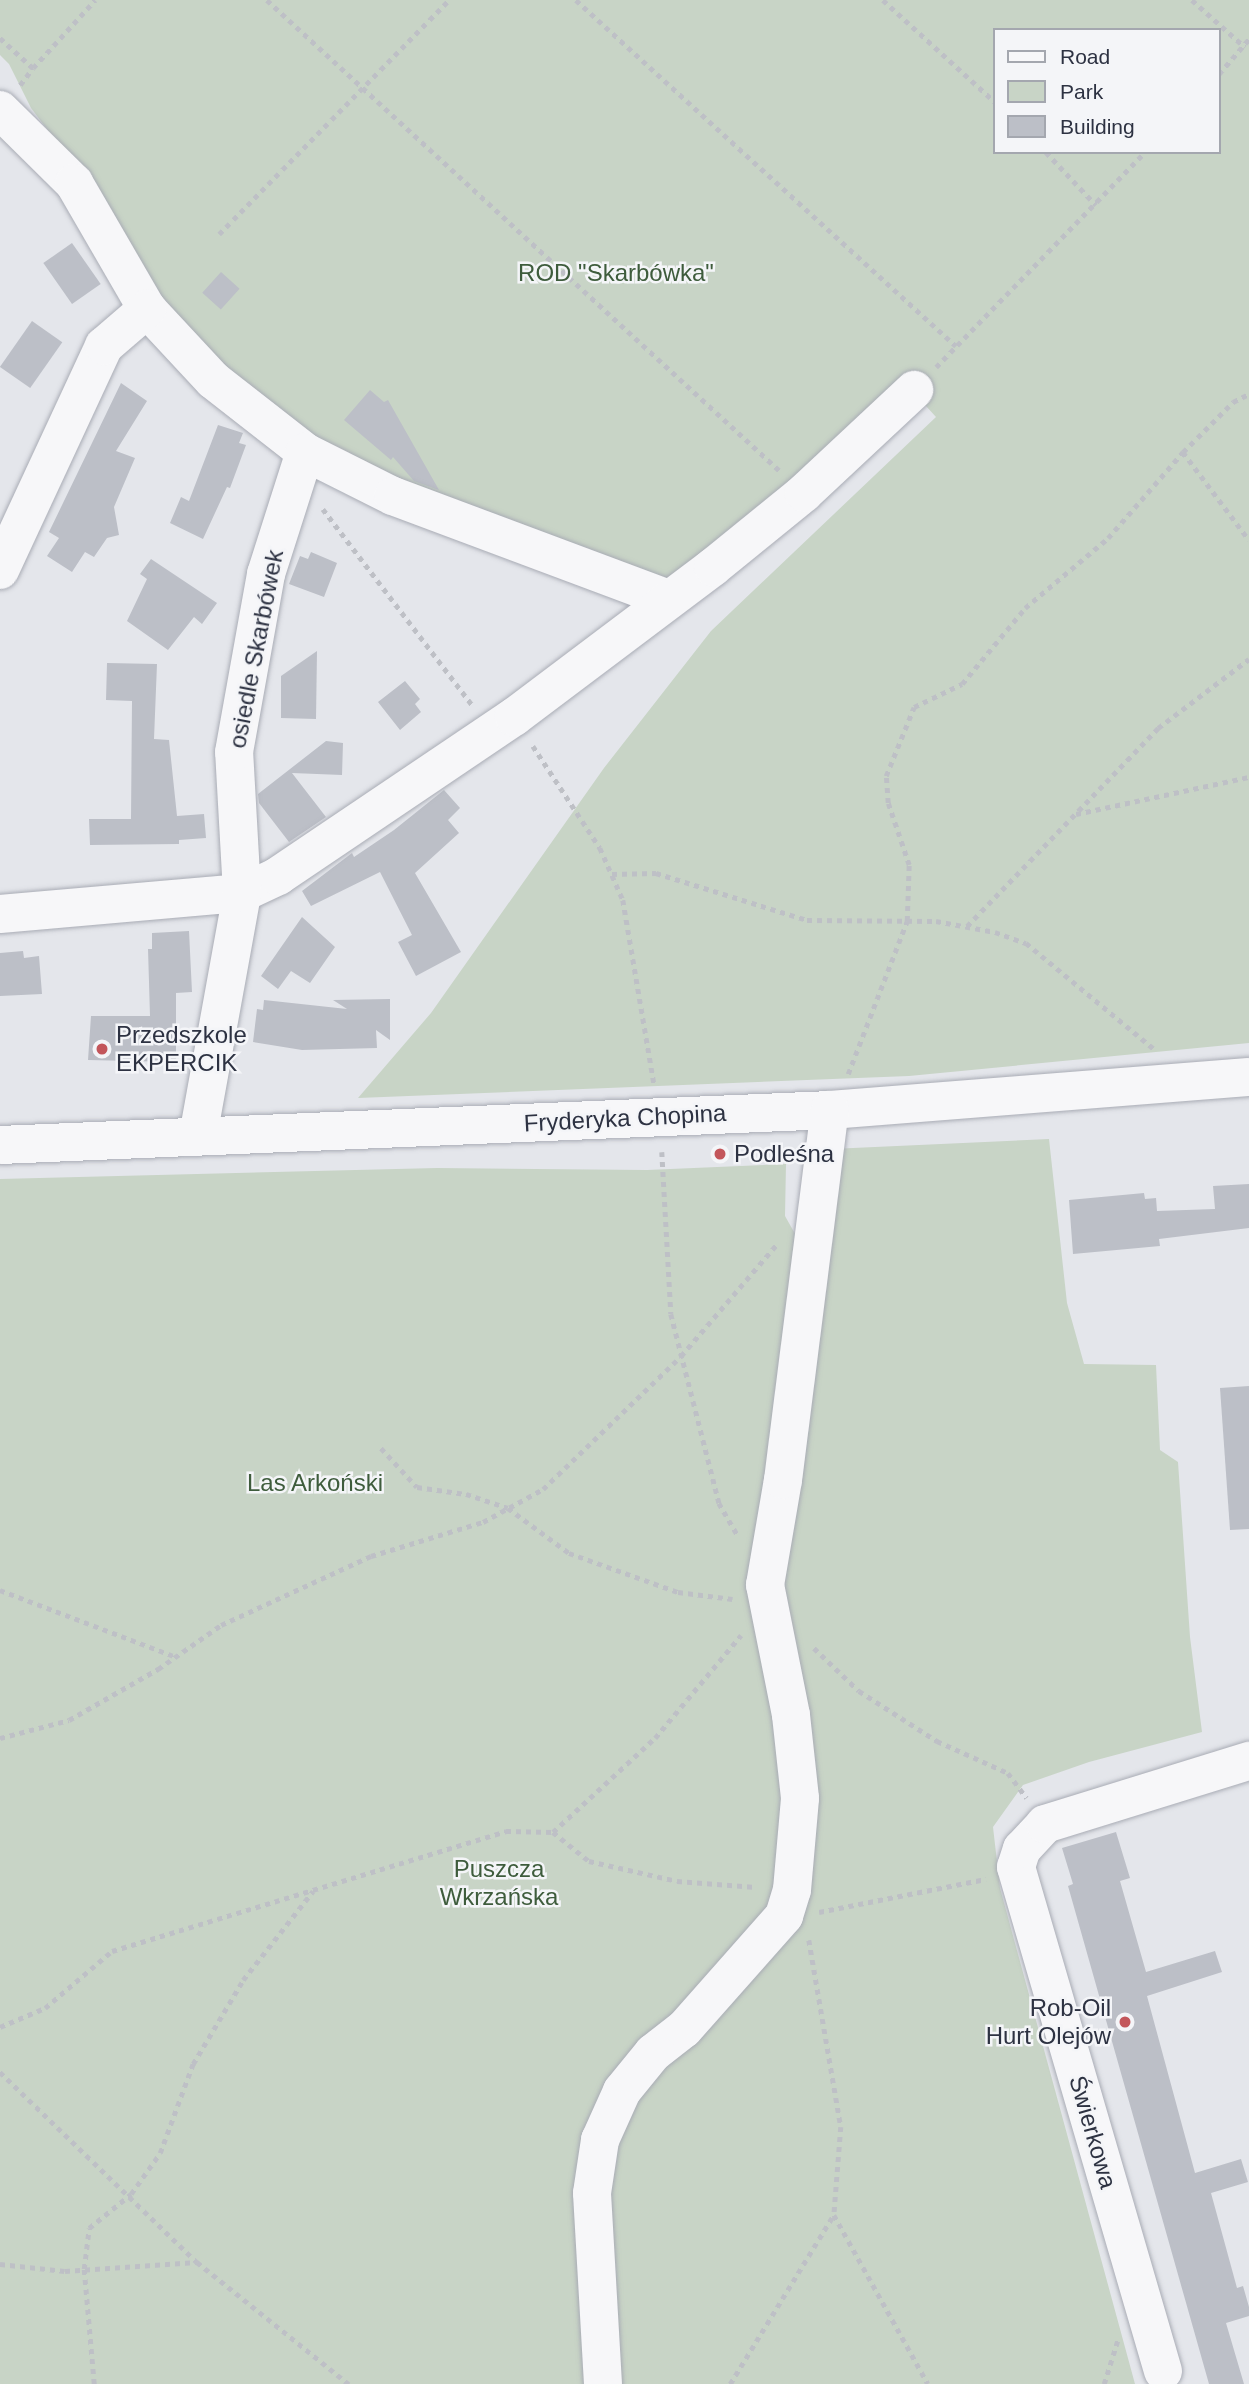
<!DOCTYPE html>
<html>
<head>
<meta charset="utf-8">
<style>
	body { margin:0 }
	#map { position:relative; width:1249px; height:2384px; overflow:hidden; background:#e4e6eb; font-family:Arial,sans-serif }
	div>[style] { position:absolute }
	.green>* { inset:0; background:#c8d4c6 }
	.building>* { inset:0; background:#bcbfc7; transform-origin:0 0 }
	.path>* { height:4.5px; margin-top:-2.25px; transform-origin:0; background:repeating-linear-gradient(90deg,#bec0c6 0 5px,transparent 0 10px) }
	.roads { filter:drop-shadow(0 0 2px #a9acb5) drop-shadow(0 0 2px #a9acb5) }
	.minor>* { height:38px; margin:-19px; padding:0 19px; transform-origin:19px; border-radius:19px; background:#f7f7f9 }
	.dots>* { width:19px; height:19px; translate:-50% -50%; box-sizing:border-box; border:4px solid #f4f5f8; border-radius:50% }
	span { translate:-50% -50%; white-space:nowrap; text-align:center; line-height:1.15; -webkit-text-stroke:5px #f4f5f8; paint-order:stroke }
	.park-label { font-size:24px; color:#3e5c3c }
	.street-label { font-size:24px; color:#2d3242 }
	.poi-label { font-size:24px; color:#2d3242 }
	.left { translate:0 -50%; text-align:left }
	.right { translate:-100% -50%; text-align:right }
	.legend { position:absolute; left:993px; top:28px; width:228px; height:126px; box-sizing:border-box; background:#f4f5f8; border:2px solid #a4a7af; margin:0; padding:9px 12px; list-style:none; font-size:21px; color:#2d3242 }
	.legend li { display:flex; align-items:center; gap:14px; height:35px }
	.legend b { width:35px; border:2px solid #a4a7af }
</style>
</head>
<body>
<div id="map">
	<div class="green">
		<i style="clip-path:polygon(evenodd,0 0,1249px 0,1249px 1043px,909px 1076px,358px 1098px,431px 1013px,604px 768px,711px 631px,936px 417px,905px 383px,666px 588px,425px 495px,317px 443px,225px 374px,151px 285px,80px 173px,31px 108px,9px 64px,0 55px,0 0,995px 30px,1219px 30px,1219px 152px,995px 152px,995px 30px)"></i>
		<i style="clip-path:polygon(1049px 1139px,1067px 1303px,1084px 1364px,1156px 1365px,1160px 1450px,1178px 1462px,1190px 1637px,1202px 1732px,1089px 1762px,1023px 1785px,993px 1827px,1000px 1888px,1135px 2384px,0 2384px,0 1179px,437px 1168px,647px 1170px,786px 1164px,785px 1216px,803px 1248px,831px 1149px)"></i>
	</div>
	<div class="building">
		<i style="left:72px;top:243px;width:50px;height:35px;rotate:55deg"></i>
		<i style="left:221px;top:272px;width:25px;height:28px;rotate:42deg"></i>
		<i style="left:32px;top:321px;width:37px;height:56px;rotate:35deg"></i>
		<i style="clip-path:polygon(121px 383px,147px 401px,116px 451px,135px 458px,114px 507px,119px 535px,107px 538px,94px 557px,85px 552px,72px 572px,47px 556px,59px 538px,49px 532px)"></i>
		<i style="clip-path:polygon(370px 390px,384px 402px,388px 400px,439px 490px,414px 481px,393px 457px,391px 460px,344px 420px)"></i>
		<i style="clip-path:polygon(218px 425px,243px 433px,239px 443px,246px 445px,230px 488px,227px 487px,203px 539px,170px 523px,181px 497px,189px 501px)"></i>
		<i style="clip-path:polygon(311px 552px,337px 563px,324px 597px,289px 584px,300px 556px,308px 559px)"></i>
		<i style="clip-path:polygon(151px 559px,217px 603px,202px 624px,194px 617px,168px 650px,127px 621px,147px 579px,140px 574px)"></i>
		<i style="clip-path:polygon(317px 651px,316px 719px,281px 718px,281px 676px)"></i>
		<i style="clip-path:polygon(107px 663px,157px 664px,154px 739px,169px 740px,177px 816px,204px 814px,206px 838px,179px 840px,179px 844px,90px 845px,89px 819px,131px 819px,132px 701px,106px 700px)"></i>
		<i style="clip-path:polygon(405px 681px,420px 699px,415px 704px,421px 712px,400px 730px,378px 702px)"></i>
		<i style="clip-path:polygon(326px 741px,343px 743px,342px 775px,292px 773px,326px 817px,289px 842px,259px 803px,258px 794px)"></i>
		<i style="clip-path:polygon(444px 790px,460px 808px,448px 820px,459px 833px,415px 873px,461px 952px,416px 976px,398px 942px,412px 935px,380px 872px,311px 906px,302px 891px,352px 853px,354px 857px,394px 830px)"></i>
		<i style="clip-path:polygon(302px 917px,335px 947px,310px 983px,291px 971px,278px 989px,261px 976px)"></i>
		<i style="clip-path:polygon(189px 931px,192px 992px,176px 993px,176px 1062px,88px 1060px,91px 1016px,150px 1016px,148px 949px,152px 949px,152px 933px)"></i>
		<i style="clip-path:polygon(23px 951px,24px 958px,39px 956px,42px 994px,0 996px,0 953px)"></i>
		<i style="clip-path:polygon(390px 999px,390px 1040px,376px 1030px,377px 1048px,302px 1050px,253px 1042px,257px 1009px,263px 1010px,264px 1000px,347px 1009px,333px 1000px)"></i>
		<i style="clip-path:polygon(1249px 1184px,1249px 1228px,1159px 1239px,1160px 1246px,1073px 1254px,1069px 1200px,1144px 1193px,1145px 1199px,1156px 1198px,1157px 1211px,1215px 1209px,1213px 1186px)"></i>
		<i style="clip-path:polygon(1249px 1386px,1249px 1529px,1230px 1530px,1220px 1388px)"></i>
		<i style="clip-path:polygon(1116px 1832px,1130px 1878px,1120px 1881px,1146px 1972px,1215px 1951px,1222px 1972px,1147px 1996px,1195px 2173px,1241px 2159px,1248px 2182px,1211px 2193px,1237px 2288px,1243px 2286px,1249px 2307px,1249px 2316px,1226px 2323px,1244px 2384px,1209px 2384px,1068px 1886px,1073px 1884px,1062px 1848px)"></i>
	</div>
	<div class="path">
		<i style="left:267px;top:0;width:696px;rotate:42.56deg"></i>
		<i style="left:576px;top:0;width:514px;rotate:42.32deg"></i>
		<i style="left:883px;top:0;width:151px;rotate:42.3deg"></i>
		<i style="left:1192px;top:0;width:71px;rotate:41.6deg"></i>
		<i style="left:0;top:38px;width:45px;rotate:42.3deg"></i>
		<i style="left:33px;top:68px;width:92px;rotate:-47.6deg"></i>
		<i style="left:1219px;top:74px;width:46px;rotate:-49.4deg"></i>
		<i style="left:20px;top:85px;width:21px;rotate:-53deg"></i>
		<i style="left:1046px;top:152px;width:73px;rotate:46.7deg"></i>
		<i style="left:219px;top:234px;width:328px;rotate:-45.5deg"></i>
		<i style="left:936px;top:367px;width:300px;rotate:-45.8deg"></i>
		<i style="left:1183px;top:452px;width:110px;rotate:53.1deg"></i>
		<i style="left:323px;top:509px;width:248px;rotate:52.7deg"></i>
		<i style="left:533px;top:746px;width:122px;rotate:56.7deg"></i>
		<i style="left:600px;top:848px;width:57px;rotate:66.1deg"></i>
		<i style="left:623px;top:900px;width:187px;rotate:80.4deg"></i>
		<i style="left:1076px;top:814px;width:177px;rotate:-12.1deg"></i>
		<i style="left:612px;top:874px;width:44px;rotate:-1.3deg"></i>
		<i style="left:656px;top:873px;width:158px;rotate:17.3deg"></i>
		<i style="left:807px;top:920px;width:129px;rotate:0.4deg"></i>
		<i style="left:936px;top:921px;width:60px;rotate:10.6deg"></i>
		<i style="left:995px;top:932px;width:33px;rotate:20deg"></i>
		<i style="left:1026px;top:943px;width:166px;rotate:39.6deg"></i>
		<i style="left:967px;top:926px;width:275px;rotate:-46deg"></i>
		<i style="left:1158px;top:728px;width:114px;rotate:-37.2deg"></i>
		<i style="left:848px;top:1074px;width:164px;rotate:-68.9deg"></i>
		<i style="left:907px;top:921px;width:56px;rotate:-88deg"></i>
		<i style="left:909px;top:865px;width:65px;rotate:-108.7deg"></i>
		<i style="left:888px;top:803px;width:27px;rotate:-94deg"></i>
		<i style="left:886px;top:776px;width:74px;rotate:-67.9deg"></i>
		<i style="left:914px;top:707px;width:53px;rotate:-25.6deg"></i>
		<i style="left:962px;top:684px;width:99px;rotate:-50.3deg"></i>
		<i style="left:1025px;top:608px;width:109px;rotate:-40.1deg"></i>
		<i style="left:1108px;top:538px;width:114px;rotate:-48.9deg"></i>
		<i style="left:1183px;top:452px;width:71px;rotate:-45deg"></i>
		<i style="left:1233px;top:402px;width:18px;rotate:-27deg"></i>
		<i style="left:662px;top:1152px;width:162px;rotate:86.8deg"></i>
		<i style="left:671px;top:1314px;width:195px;rotate:75.7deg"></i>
		<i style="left:719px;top:1503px;width:36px;rotate:60deg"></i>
		<i style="left:381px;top:1448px;width:53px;rotate:47.3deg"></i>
		<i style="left:417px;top:1487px;width:49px;rotate:8.1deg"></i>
		<i style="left:466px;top:1494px;width:44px;rotate:18.4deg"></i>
		<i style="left:508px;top:1508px;width:76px;rotate:36.4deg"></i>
		<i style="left:569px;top:1553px;width:116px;rotate:19.7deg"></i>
		<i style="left:678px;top:1592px;width:55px;rotate:7.3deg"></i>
		<i style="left:0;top:1590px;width:188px;rotate:20.8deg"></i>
		<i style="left:814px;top:1648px;width:62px;rotate:43.7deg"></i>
		<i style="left:859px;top:1691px;width:93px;rotate:32.7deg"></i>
		<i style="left:937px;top:1741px;width:78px;rotate:24.3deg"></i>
		<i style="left:1008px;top:1773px;width:31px;rotate:53deg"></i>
		<i style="left:0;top:1738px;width:71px;rotate:-14.6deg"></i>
		<i style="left:69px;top:1720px;width:103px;rotate:-29.8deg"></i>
		<i style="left:158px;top:1669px;width:77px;rotate:-34.9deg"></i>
		<i style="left:221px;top:1625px;width:165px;rotate:-24.7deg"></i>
		<i style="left:371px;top:1556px;width:117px;rotate:-16.9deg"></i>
		<i style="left:483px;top:1522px;width:68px;rotate:-28.8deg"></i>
		<i style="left:543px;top:1489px;width:192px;rotate:-43.9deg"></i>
		<i style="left:681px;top:1356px;width:148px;rotate:-49.4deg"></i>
		<i style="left:553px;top:1832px;width:139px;rotate:-42.7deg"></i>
		<i style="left:655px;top:1738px;width:134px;rotate:-50.1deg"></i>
		<i style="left:819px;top:1912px;width:170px;rotate:-11.2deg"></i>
		<i style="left:809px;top:1940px;width:190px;rotate:80.3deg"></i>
		<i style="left:841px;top:2127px;width:88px;rotate:94.5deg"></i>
		<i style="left:834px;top:2215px;width:193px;rotate:60.9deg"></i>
		<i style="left:0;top:2027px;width:49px;rotate:-22.9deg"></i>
		<i style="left:45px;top:2008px;width:88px;rotate:-40.4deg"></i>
		<i style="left:112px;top:1951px;width:412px;rotate:-16.9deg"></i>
		<i style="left:506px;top:1831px;width:47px;rotate:1.2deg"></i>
		<i style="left:553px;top:1832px;width:46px;rotate:38.9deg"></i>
		<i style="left:589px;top:1861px;width:90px;rotate:12.8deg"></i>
		<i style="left:677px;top:1881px;width:79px;rotate:4.3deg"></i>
		<i style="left:0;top:2072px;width:274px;rotate:44deg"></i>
		<i style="left:197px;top:2262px;width:195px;rotate:38.8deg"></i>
		<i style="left:0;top:2264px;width:65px;rotate:6.1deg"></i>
		<i style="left:65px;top:2271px;width:132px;rotate:-3.9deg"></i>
		<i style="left:94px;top:2384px;width:115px;rotate:-95deg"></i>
		<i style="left:84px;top:2269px;width:41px;rotate:-83deg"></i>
		<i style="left:89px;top:2228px;width:54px;rotate:-39deg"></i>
		<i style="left:131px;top:2194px;width:50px;rotate:-54.7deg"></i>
		<i style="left:160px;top:2153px;width:95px;rotate:-69.7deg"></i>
		<i style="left:193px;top:2064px;width:98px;rotate:-59.2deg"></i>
		<i style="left:243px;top:1980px;width:113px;rotate:-51.8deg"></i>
		<i style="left:730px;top:2384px;width:197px;rotate:-58.5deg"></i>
		<i style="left:1104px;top:2384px;width:47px;rotate:-72.7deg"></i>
	</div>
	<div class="roads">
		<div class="minor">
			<i style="left:0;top:110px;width:104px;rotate:44.6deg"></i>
			<i style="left:74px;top:183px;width:146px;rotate:59.9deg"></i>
			<i style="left:147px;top:309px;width:97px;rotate:47.1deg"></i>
			<i style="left:213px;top:380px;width:117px;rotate:38deg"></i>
			<i style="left:305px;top:452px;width:98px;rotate:26.6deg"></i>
			<i style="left:393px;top:496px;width:294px;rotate:20.5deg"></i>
			<i style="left:0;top:570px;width:247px;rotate:-65.1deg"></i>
			<i style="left:104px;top:346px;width:57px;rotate:-40.7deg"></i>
			<i style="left:0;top:914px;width:243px;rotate:-5deg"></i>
			<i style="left:242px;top:893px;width:40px;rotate:-25deg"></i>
			<i style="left:278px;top:876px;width:285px;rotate:-34deg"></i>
			<i style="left:514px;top:717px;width:249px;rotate:-37deg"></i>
			<i style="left:713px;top:567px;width:117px;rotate:-39.1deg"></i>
			<i style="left:804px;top:493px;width:151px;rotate:-43.1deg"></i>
			<i style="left:198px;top:1136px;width:247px;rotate:-79.7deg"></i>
			<i style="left:242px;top:893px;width:141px;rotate:-93.2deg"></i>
			<i style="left:234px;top:752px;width:181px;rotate:-79.8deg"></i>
			<i style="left:266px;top:574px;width:128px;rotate:-72.3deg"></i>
			<i style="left:0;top:1145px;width:831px;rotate:-2.41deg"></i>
			<i style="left:830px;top:1110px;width:420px;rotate:-4.5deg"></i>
			<i style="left:1163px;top:2371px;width:525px;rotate:-106.26deg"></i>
			<i style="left:1016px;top:1867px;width:19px;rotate:-72deg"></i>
			<i style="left:1022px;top:1849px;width:34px;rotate:-47deg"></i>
			<i style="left:1045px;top:1824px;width:214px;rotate:-17.2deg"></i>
			<i style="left:603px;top:2384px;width:191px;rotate:-93.3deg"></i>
			<i style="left:592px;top:2193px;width:54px;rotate:-81.4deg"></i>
			<i style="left:600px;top:2140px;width:54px;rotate:-65.8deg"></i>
			<i style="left:622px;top:2091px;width:49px;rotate:-50.8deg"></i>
			<i style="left:653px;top:2053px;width:39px;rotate:-38deg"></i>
			<i style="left:684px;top:2029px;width:151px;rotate:-48.5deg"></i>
			<i style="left:784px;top:1916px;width:27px;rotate:-73deg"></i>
			<i style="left:792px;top:1890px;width:92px;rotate:-85deg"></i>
			<i style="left:800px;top:1798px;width:83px;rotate:-96.2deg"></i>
			<i style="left:791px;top:1715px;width:133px;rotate:-101.3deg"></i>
			<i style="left:765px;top:1585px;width:107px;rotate:-80.3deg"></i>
			<i style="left:783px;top:1480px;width:373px;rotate:-82.8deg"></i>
		</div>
	</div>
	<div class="dots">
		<i style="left:102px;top:1049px;background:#c3565b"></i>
		<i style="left:720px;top:1154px;background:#c3565b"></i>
		<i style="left:1125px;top:2022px;background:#c3565b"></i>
	</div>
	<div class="park-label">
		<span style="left:616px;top:273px">ROD "Skarbówka"</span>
		<span style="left:315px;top:1483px">Las Arkoński</span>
		<span style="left:499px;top:1883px">Puszcza<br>Wkrzańska</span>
	</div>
	<div class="street-label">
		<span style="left:256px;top:649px;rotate:-79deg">osiedle Skarbówek</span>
		<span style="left:625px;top:1118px;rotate:-3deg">Fryderyka Chopina</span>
		<span style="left:1093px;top:2132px;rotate:74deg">Świerkowa</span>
	</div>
	<div class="poi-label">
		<span class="left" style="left:116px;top:1049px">Przedszkole<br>EKPERCIK</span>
		<span class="left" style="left:734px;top:1154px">Podleśna</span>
		<span class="right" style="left:1111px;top:2022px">Rob-Oil<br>Hurt Olejów</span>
	</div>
	<ul class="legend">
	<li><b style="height:9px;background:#f7f7f9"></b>Road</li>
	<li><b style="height:19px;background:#c8d4c6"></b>Park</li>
	<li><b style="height:19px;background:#bcbfc7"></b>Building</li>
	</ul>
</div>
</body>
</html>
